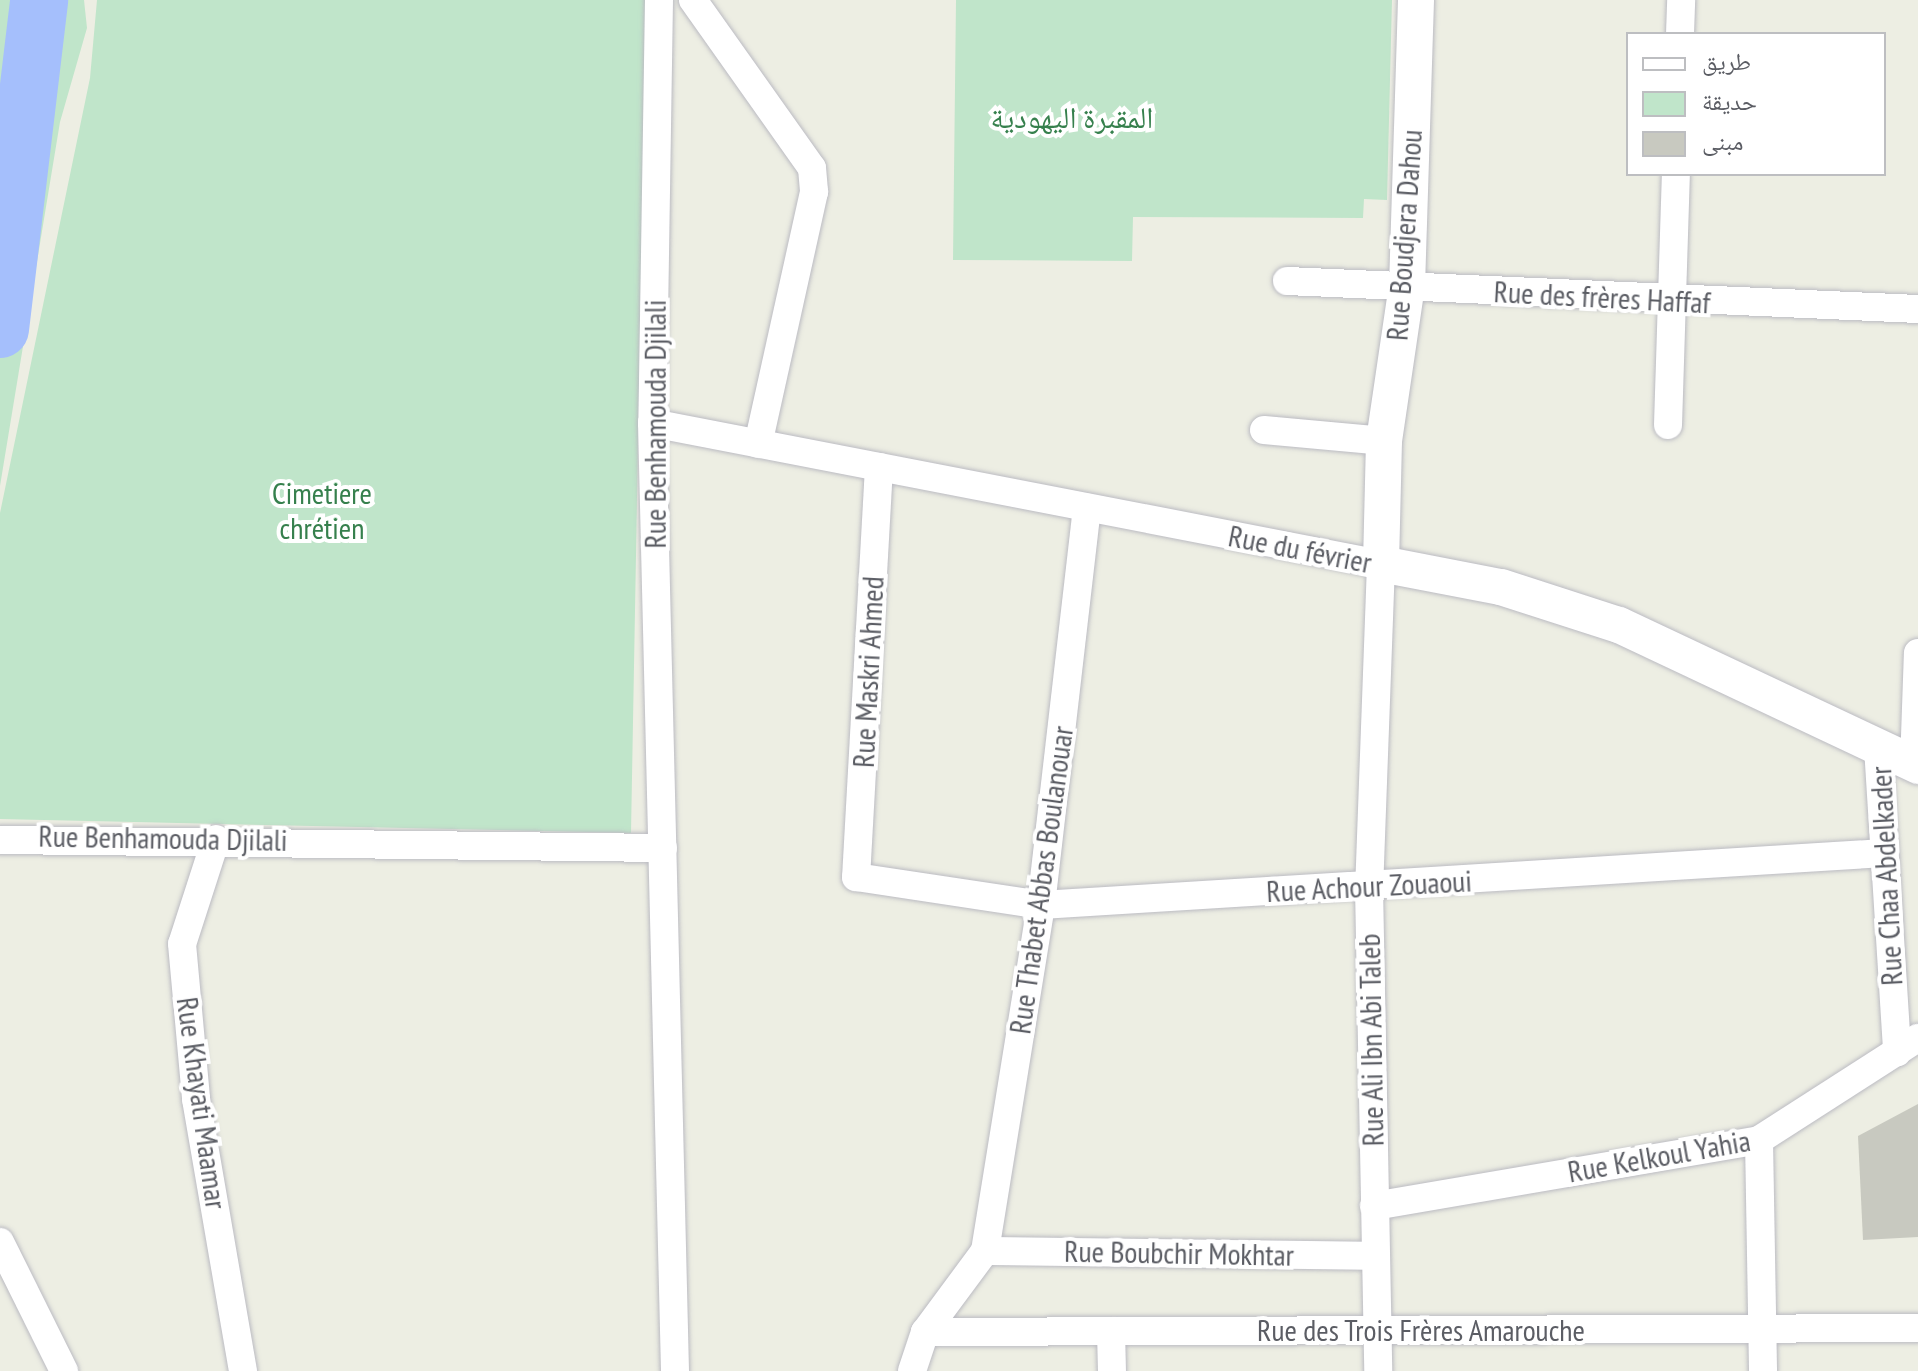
<!DOCTYPE html>
<html>
<head>
<meta charset="utf-8">
<style>
	body { margin:0 }
	#map { position:relative; width:1918px; height:1371px; overflow:hidden; background:#edeee3; font-family:"PT Sans Narrow","Noto Naskh Arabic",sans-serif }
	div>[style] { position:absolute }
	.green>* { inset:0; background:#c0e5ca }
	.river>* { height:58px; margin:-29px; padding:0 29px; transform-origin:29px; border-radius:29px; background:#a5bffc }
	.building>* { inset:0; background:#c8c9c0 }
	.roads { filter:drop-shadow(0 0 2px #bbbbc2) drop-shadow(0 0 2px #bbbbc2) }
	.minor>* { height:28px; margin:-14px; padding:0 14px; transform-origin:14px; border-radius:14px; background:#fff }
	.tertiary>* { height:36px; margin:-18px; padding:0 18px; transform-origin:18px; border-radius:18px; background:#fff }
	span { translate:-50% -50%; white-space:nowrap; text-align:center; line-height:1.15; -webkit-text-stroke:8px #fff; paint-order:stroke }
	.park-label { font-size:30px; color:#36804d }
	.street-label { font-size:30px; color:#5b5d64 }
	.legend { position:absolute; left:1626px; top:32px; width:260px; height:144px; box-sizing:border-box; background:#fff; border:2px solid #bdbec1; margin:0; padding:10px 14px; list-style:none; font-size:24px; color:#5b5d64 }
	.legend li { display:flex; align-items:center; gap:16px; height:40px }
	.legend b { width:40px; border:2px solid #bdbec1 }
</style>
</head>
<body>
<div id="map">
	<div class="green">
		<i style="clip-path:polygon(0 0,84px 0,87px 28px,60px 122px,0 486px)"></i>
		<i style="clip-path:polygon(97px 0,646px 0,631px 833px,0 819px,0 513px,90px 78px)"></i>
		<i style="clip-path:polygon(956px 0,1392px 0,1387px 200px,1364px 199px,1363px 218px,1133px 217px,1132px 261px,953px 260px)"></i>
	</div>
	<div class="river">
		<i style="left:0;top:329px;width:331px;rotate:-83.2deg"></i>
	</div>
	<div class="building">
		<i style="clip-path:polygon(1918px 1104px,1918px 1237px,1863px 1240px,1858px 1136px)"></i>
	</div>
	<div class="roads">
		<div class="minor">
			<i style="left:659px;top:0;width:423px;rotate:90.9deg"></i>
			<i style="left:652px;top:423px;width:948px;rotate:88.61deg"></i>
			<i style="left:693px;top:0;width:206px;rotate:54.7deg"></i>
			<i style="left:812px;top:168px;width:24px;rotate:85deg"></i>
			<i style="left:814px;top:192px;width:258px;rotate:102.5deg"></i>
			<i style="left:1680px;top:34px;width:34px;rotate:-88deg"></i>
			<i style="left:1287px;top:281px;width:632px;rotate:2.54deg"></i>
			<i style="left:652px;top:423px;width:743px;rotate:10.95deg"></i>
			<i style="left:1381px;top:564px;width:323px;rotate:92.1deg"></i>
			<i style="left:1369px;top:887px;width:484px;rotate:88.9deg"></i>
			<i style="left:1668px;top:425px;width:251px;rotate:-88.2deg"></i>
			<i style="left:1264px;top:430px;width:121px;rotate:5.2deg"></i>
			<i style="left:879px;top:467px;width:411px;rotate:93.2deg"></i>
			<i style="left:856px;top:877px;width:187px;rotate:8.6deg"></i>
			<i style="left:1041px;top:905px;width:845px;rotate:-3.53deg"></i>
			<i style="left:1878px;top:747px;width:306px;rotate:86.4deg"></i>
			<i style="left:1914px;top:765px;width:112px;rotate:-88deg"></i>
			<i style="left:216px;top:839px;width:110px;rotate:107.9deg"></i>
			<i style="left:182px;top:944px;width:156px;rotate:84.8deg"></i>
			<i style="left:196px;top:1099px;width:276px;rotate:80.2deg"></i>
			<i style="left:0;top:840px;width:663px;rotate:0.69deg"></i>
			<i style="left:1759px;top:1140px;width:231px;rotate:89deg"></i>
			<i style="left:1374px;top:1206px;width:391px;rotate:-9.7deg"></i>
			<i style="left:1759px;top:1140px;width:189px;rotate:-32.7deg"></i>
			<i style="left:0;top:1242px;width:144px;rotate:63.6deg"></i>
			<i style="left:985px;top:1251px;width:388px;rotate:0.7deg"></i>
			<i style="left:1111px;top:1331px;width:40px;rotate:88.6deg"></i>
			<i style="left:925px;top:1332px;width:993px;rotate:-0.23deg"></i>
			<i style="left:912px;top:1371px;width:41px;rotate:-71.6deg"></i>
			<i style="left:925px;top:1332px;width:101px;rotate:-53.5deg"></i>
			<i style="left:985px;top:1251px;width:351px;rotate:-80.8deg"></i>
			<i style="left:1041px;top:905px;width:400px;rotate:-83.4deg"></i>
		</div>
		<div class="tertiary">
			<i style="left:1416px;top:0;width:285px;rotate:91.8deg"></i>
			<i style="left:1407px;top:285px;width:158px;rotate:98.4deg"></i>
			<i style="left:1384px;top:441px;width:123px;rotate:91.4deg"></i>
			<i style="left:1381px;top:564px;width:122px;rotate:10.9deg"></i>
			<i style="left:1501px;top:587px;width:124px;rotate:17.9deg"></i>
			<i style="left:1619px;top:625px;width:331px;rotate:25.2deg"></i>
		</div>
	</div>
	<div class="park-label">
		<span style="left:1072px;top:117px">المقبرة اليهودية</span>
		<span style="left:322px;top:510px">Cimetiere<br>chrétien</span>
	</div>
	<div class="street-label">
		<span style="left:1404px;top:235px;rotate:-86deg">Rue Boudjera Dahou</span>
		<span style="left:1602px;top:297px;rotate:3deg">Rue des frères Haffaf</span>
		<span style="left:655px;top:424px;rotate:-90deg">Rue Benhamouda Djilali</span>
		<span style="left:1300px;top:549px;rotate:11deg">Rue du février</span>
		<span style="left:868px;top:672px;rotate:-87deg">Rue Maskri Ahmed</span>
		<span style="left:163px;top:838px;rotate:1deg">Rue Benhamouda Djilali</span>
		<span style="left:1886px;top:876px;rotate:-93deg">Rue Chaa Abdelkader</span>
		<span style="left:1041px;top:880px;rotate:-82deg">Rue Thabet Abbas Boulanouar</span>
		<span style="left:1369px;top:886px;rotate:-3deg">Rue Achour Zouaoui</span>
		<span style="left:1371px;top:1040px;rotate:-91deg">Rue Ali Ibn Abi Taleb</span>
		<span style="left:202px;top:1103px;rotate:82deg">Rue Khayati Maamar</span>
		<span style="left:1659px;top:1156px;rotate:-10deg">Rue Kelkoul Yahia</span>
		<span style="left:1179px;top:1253px;rotate:1deg">Rue Boubchir Mokhtar</span>
		<span style="left:1421px;top:1330px">Rue des Trois Frères Amarouche</span>
	</div>
	<ul class="legend">
	<li><b style="height:10px;background:#fff"></b>طريق</li>
	<li><b style="height:22px;background:#c0e5ca"></b>حديقة</li>
	<li><b style="height:22px;background:#c8c9c0"></b>مبنى</li>
	</ul>
</div>
</body>
</html>
